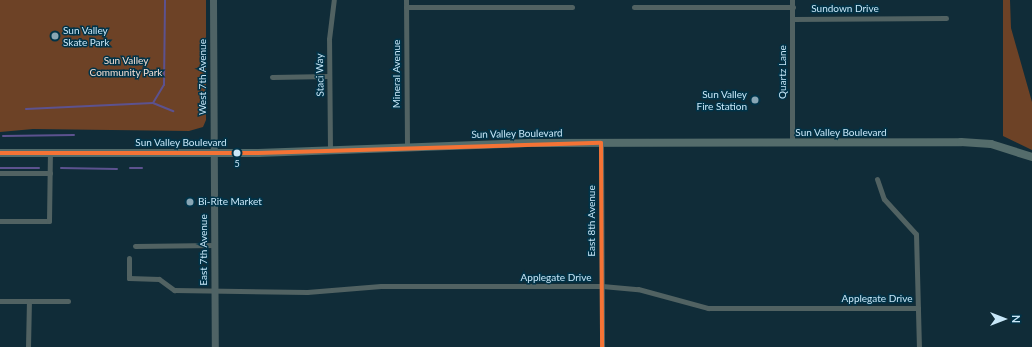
<!DOCTYPE html>
<html>
<head>
<meta charset="utf-8">
<style>
	body { margin:0 }
	#map { position:relative; width:1032px; height:347px; overflow:hidden; background:#102c38; font-family:Lato,sans-serif }
	div>[style] { position:absolute }
	.green>* { inset:0; background:#6d4226 }
	.stream>* { height:2px; margin:-1px; padding:0 1px; transform-origin:1px; border-radius:1px; background:#5c528f }
	.minor>* { height:5px; margin:-2.5px; padding:0 2.5px; transform-origin:2.5px; border-radius:2.5px; background:#516262 }
	.secondary>* { height:7px; margin:-3.5px; padding:0 3.5px; transform-origin:3.5px; border-radius:3.5px; background:#4f6365 }
	.primary>* { height:8px; margin:-4px; padding:0 4px; transform-origin:4px; border-radius:4px; background:#546c6b }
	.bus-1>* { height:4px; margin:-2px; padding:0 2px; transform-origin:2px; border-radius:2px; background:#f57335 }
	.dots>* { width:11px; height:11px; translate:-50% -50%; box-sizing:border-box; border:2px solid #003348; border-radius:50% }
	span { translate:-50% -50%; white-space:nowrap; text-align:center; line-height:1.15; -webkit-text-stroke:3px #003348; paint-order:stroke }
	.bus-label { font-size:9px; color:#c8e7f8 }
	.street-label { font-size:10px; color:#c8e7f8 }
	.poi-label { font-size:10px; color:#c8e7f8 }
	.left { translate:0 -50%; text-align:left }
	.right { translate:-100% -50%; text-align:right }
	.park-label { font-size:10px; color:#f3dfd4 }
	.north { position:absolute; left:984px; top:299px; width:40px; height:40px; -webkit-text-stroke:3px #003348; paint-order:stroke; rotate:90deg; font-size:11px; font-weight:700; line-height:16px; text-align:center; color:#c8e7f8 }
	.north::after { content:''; display:block; margin:auto; width:14px; height:18px; background:#c8e7f8; clip-path:polygon(50% 0,100% 100%,50% 72%,0 100%) }
</style>
</head>
<body>
<div id="map">
	<div class="green">
		<i style="clip-path:polygon(0 0,206px 0,206px 120px,203px 127px,189px 131px,33px 129px,0 132px)"></i>
		<i style="clip-path:polygon(1003px 0,1010px 0,1011px 28px,1032px 102px,1032px 150px,1003px 136px)"></i>
	</div>
	<div class="stream">
		<i style="left:153px;top:103px;width:21px;rotate:-59deg"></i>
		<i style="left:164px;top:85px;width:85px;rotate:-89.3deg"></i>
		<i style="left:26px;top:109px;width:127px;rotate:-2.7deg"></i>
		<i style="left:153px;top:103px;width:22px;rotate:22deg"></i>
		<i style="left:3px;top:136px;width:71px;rotate:-0.8deg"></i>
		<i style="left:0;top:168px;width:39px"></i>
		<i style="left:61px;top:168px;width:56px;rotate:1deg"></i>
		<i style="left:130px;top:168px;width:12px"></i>
	</div>
	<div class="minor">
		<i style="left:406px;top:0;width:147px;rotate:89.6deg"></i>
		<i style="left:406px;top:7px;width:166px"></i>
		<i style="left:634px;top:7px;width:159px"></i>
		<i style="left:793px;top:19px;width:153px;rotate:-0.4deg"></i>
		<i style="left:272px;top:77px;width:57px;rotate:-1deg"></i>
		<i style="left:601px;top:143px;width:204px;rotate:89.7deg"></i>
		<i style="left:792px;top:143px;width:143px;rotate:-90deg"></i>
		<i style="left:330px;top:150px;width:111px;rotate:-90.5deg"></i>
		<i style="left:329px;top:39px;width:39px;rotate:-83deg"></i>
		<i style="left:0;top:173px;width:50px"></i>
		<i style="left:877px;top:179px;width:21px;rotate:71deg"></i>
		<i style="left:884px;top:199px;width:47px;rotate:47.6deg"></i>
		<i style="left:916px;top:234px;width:113px;rotate:88.5deg"></i>
		<i style="left:0;top:221px;width:49px"></i>
		<i style="left:49px;top:221px;width:68px;rotate:-89.2deg"></i>
		<i style="left:135px;top:246px;width:79px;rotate:-0.7deg"></i>
		<i style="left:129px;top:258px;width:20px;rotate:90deg"></i>
		<i style="left:129px;top:278px;width:30px;rotate:2deg"></i>
		<i style="left:159px;top:279px;width:19px;rotate:36deg"></i>
		<i style="left:174px;top:290px;width:133px;rotate:0.9deg"></i>
		<i style="left:307px;top:292px;width:74px;rotate:-4.6deg"></i>
		<i style="left:381px;top:286px;width:221px"></i>
		<i style="left:602px;top:286px;width:36px;rotate:5deg"></i>
		<i style="left:638px;top:289px;width:73px;rotate:15.2deg"></i>
		<i style="left:708px;top:308px;width:210px"></i>
		<i style="left:0;top:301px;width:68px"></i>
		<i style="left:28px;top:347px;width:46px;rotate:-88.8deg"></i>
	</div>
	<div class="secondary">
		<i style="left:213px;top:0;width:347px;rotate:89.7deg"></i>
	</div>
	<div class="primary">
		<i style="left:0;top:153px;width:258px"></i>
		<i style="left:258px;top:153px;width:277px;rotate:-2.1deg"></i>
		<i style="left:535px;top:143px;width:426px;rotate:-0.1deg"></i>
		<i style="left:961px;top:142px;width:30px;rotate:4deg"></i>
		<i style="left:991px;top:144px;width:43px;rotate:17.6deg"></i>
	</div>
	<div class="bus-1">
		<i style="left:0;top:153px;width:258px"></i>
		<i style="left:258px;top:153px;width:343px;rotate:-1.7deg"></i>
		<i style="left:601px;top:143px;width:204px;rotate:89.7deg"></i>
	</div>
	<div class="dots">
		<i style="left:55px;top:36px;background:#88a6b5"></i>
		<i style="left:755px;top:100px;background:#88a6b5"></i>
		<i style="left:237px;top:153px;background:#c8e7f8"></i>
		<i style="left:190px;top:202px;background:#88a6b5"></i>
	</div>
	<div class="bus-label">
		<span style="left:237px;top:164px">5</span>
	</div>
	<div class="street-label">
		<span style="left:845px;top:9px">Sundown Drive</span>
		<span style="left:783px;top:72px;rotate:-90deg">Quartz Lane</span>
		<span style="left:397px;top:74px;rotate:-90deg">Mineral Avenue</span>
		<span style="left:320px;top:75px;rotate:-91deg">Staci Way</span>
		<span style="left:203px;top:77px;rotate:-90deg">West 7th Avenue</span>
		<span style="left:841px;top:133px">Sun Valley Boulevard</span>
		<span style="left:517px;top:134px;rotate:-1deg">Sun Valley Boulevard</span>
		<span style="left:181px;top:143px">Sun Valley Boulevard</span>
		<span style="left:592px;top:221px;rotate:-90deg">East 8th Avenue</span>
		<span style="left:204px;top:250px;rotate:-90deg">East 7th Avenue</span>
		<span style="left:556px;top:278px">Applegate Drive</span>
		<span style="left:877px;top:299px">Applegate Drive</span>
	</div>
	<div class="poi-label">
		<span class="left" style="left:63px;top:36px">Sun Valley<br>Skate Park</span>
		<span class="right" style="left:747px;top:100px">Sun Valley<br>Fire Station</span>
		<span class="left" style="left:198px;top:202px">Bi-Rite Market</span>
	</div>
	<div class="park-label">
		<span style="left:126px;top:66px">Sun Valley<br>Community Park</span>
	</div>
	<div class="north">N</div>
</div>
</body>
</html>
